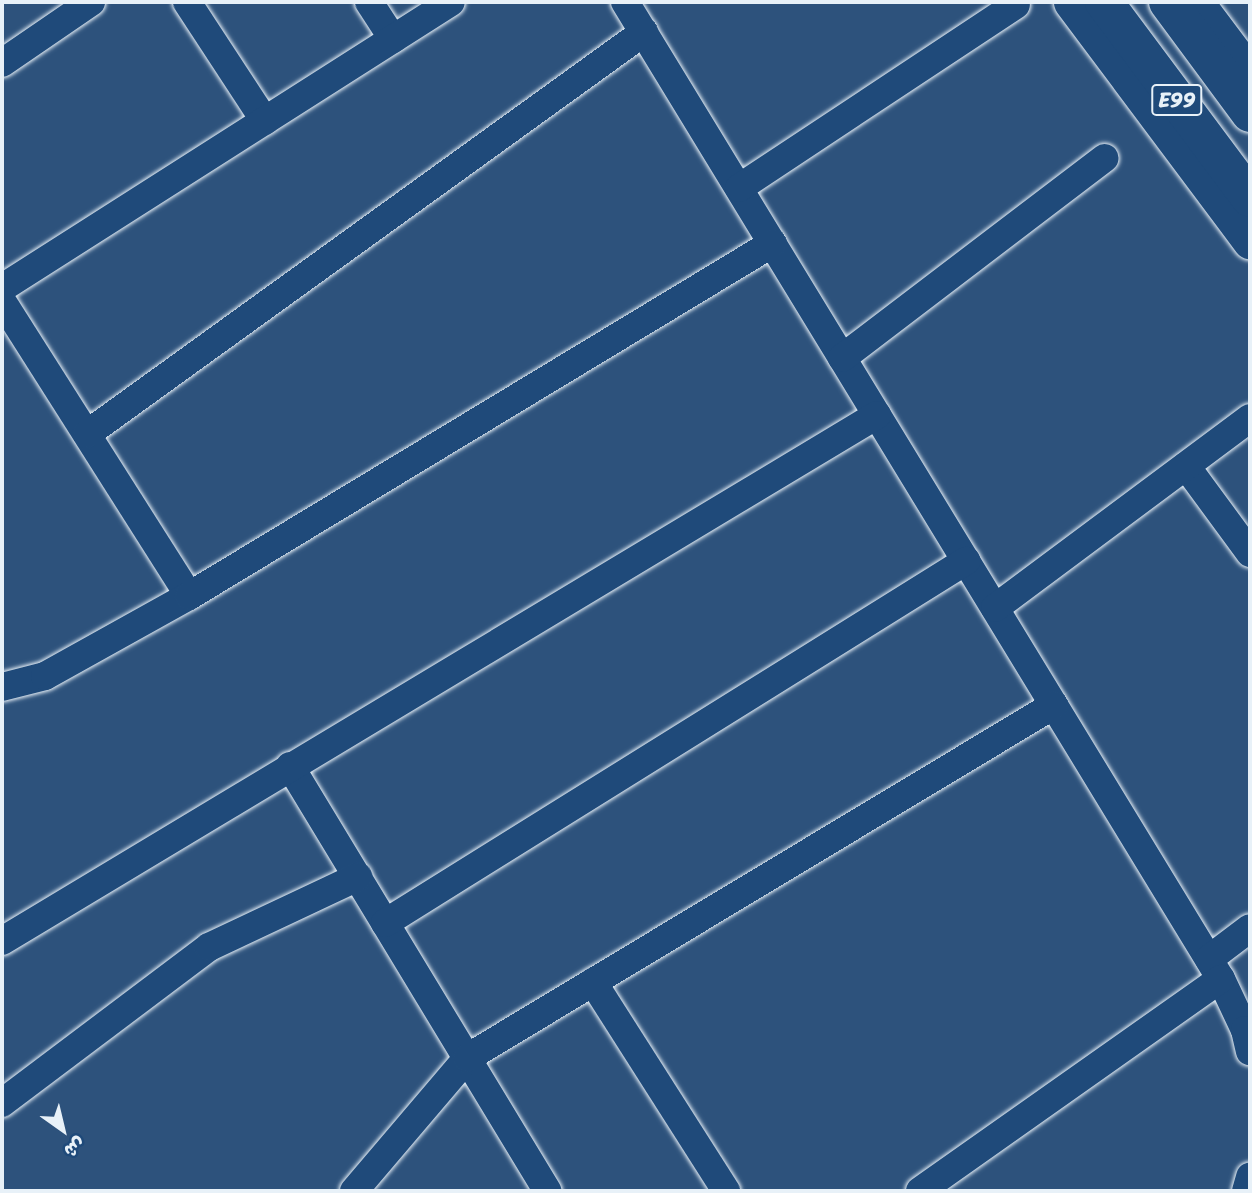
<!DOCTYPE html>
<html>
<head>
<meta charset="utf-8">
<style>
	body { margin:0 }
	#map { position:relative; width:1252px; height:1193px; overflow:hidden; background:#2d527c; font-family:Sriracha,"Playpen Sans Arabic",sans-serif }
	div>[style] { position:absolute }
	.roads { filter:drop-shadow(0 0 2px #e8f1f8) drop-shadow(0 0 2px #e8f1f8) }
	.minor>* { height:28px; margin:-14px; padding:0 14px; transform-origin:14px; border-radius:14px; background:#1f4a7a }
	.tertiary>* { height:35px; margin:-17.5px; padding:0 17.5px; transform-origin:17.5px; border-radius:17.5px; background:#1f4a7a }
	.trunk>* { height:38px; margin:-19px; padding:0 19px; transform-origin:19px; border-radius:19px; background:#1f4a7a }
	span { translate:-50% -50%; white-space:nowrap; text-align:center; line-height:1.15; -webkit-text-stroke:6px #1f4a7a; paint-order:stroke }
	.shield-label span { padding:2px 5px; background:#1f4a7a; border:2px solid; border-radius:5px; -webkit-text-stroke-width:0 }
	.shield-label { font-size:21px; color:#e8f1f8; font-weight:700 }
	.frame { position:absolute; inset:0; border:4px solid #e8f1f8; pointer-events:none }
	.north { position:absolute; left:28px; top:1095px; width:70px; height:70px; -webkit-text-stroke:5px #1f4a7a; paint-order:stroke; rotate:146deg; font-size:19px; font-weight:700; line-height:28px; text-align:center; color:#e8f1f8 }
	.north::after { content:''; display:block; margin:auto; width:24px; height:32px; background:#e8f1f8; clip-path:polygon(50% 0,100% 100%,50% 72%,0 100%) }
</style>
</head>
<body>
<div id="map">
	<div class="roads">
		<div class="minor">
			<i style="left:187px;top:2px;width:142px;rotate:56.8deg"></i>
			<i style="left:369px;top:2px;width:44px;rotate:57deg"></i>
			<i style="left:625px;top:2px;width:1144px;rotate:58.62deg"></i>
			<i style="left:1221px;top:979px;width:56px;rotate:64.8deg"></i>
			<i style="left:1245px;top:1030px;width:22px;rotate:77deg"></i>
			<i style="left:2px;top:63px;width:108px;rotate:-34.4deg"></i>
			<i style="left:739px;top:188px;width:332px;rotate:-33.5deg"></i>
			<i style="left:2px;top:288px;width:532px;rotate:-32.5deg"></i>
			<i style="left:2px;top:301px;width:349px;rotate:57.6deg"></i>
			<i style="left:842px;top:358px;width:330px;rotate:-37.3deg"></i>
			<i style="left:87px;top:434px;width:687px;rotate:-35.82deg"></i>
			<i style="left:1186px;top:466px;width:108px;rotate:53.7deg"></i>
			<i style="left:995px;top:608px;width:318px;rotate:-36.7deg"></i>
			<i style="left:2px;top:687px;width:44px;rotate:-14.3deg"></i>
			<i style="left:45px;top:676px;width:165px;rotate:-29.1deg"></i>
			<i style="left:189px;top:596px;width:682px;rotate:-31.15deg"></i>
			<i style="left:290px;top:766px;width:497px;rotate:58.8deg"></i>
			<i style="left:385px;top:923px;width:685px;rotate:-31.93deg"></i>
			<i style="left:2px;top:941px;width:1021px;rotate:-31.01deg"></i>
			<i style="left:1209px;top:959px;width:51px;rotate:-37.1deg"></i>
			<i style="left:593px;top:982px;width:248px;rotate:57.5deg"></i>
			<i style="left:2px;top:1103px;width:259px;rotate:-37deg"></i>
			<i style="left:209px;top:947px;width:165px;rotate:-25.2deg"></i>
			<i style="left:354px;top:1191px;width:175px;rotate:-49.6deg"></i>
			<i style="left:467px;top:1058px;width:685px;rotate:-31.02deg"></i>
			<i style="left:920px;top:1191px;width:368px;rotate:-35.2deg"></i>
			<i style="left:1246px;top:1191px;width:15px;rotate:-74deg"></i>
		</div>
		<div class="tertiary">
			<i style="left:1071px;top:2px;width:299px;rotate:53.2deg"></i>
			<i style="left:1196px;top:2px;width:90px;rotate:53.1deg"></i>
		</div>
		<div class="trunk">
			<i style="left:1104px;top:2px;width:244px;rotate:53.3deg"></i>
			<i style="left:1168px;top:2px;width:138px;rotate:53.5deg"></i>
		</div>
	</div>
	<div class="shield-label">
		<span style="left:1177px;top:100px">E99</span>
	</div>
	<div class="frame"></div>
	<div class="north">ش</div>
</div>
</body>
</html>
